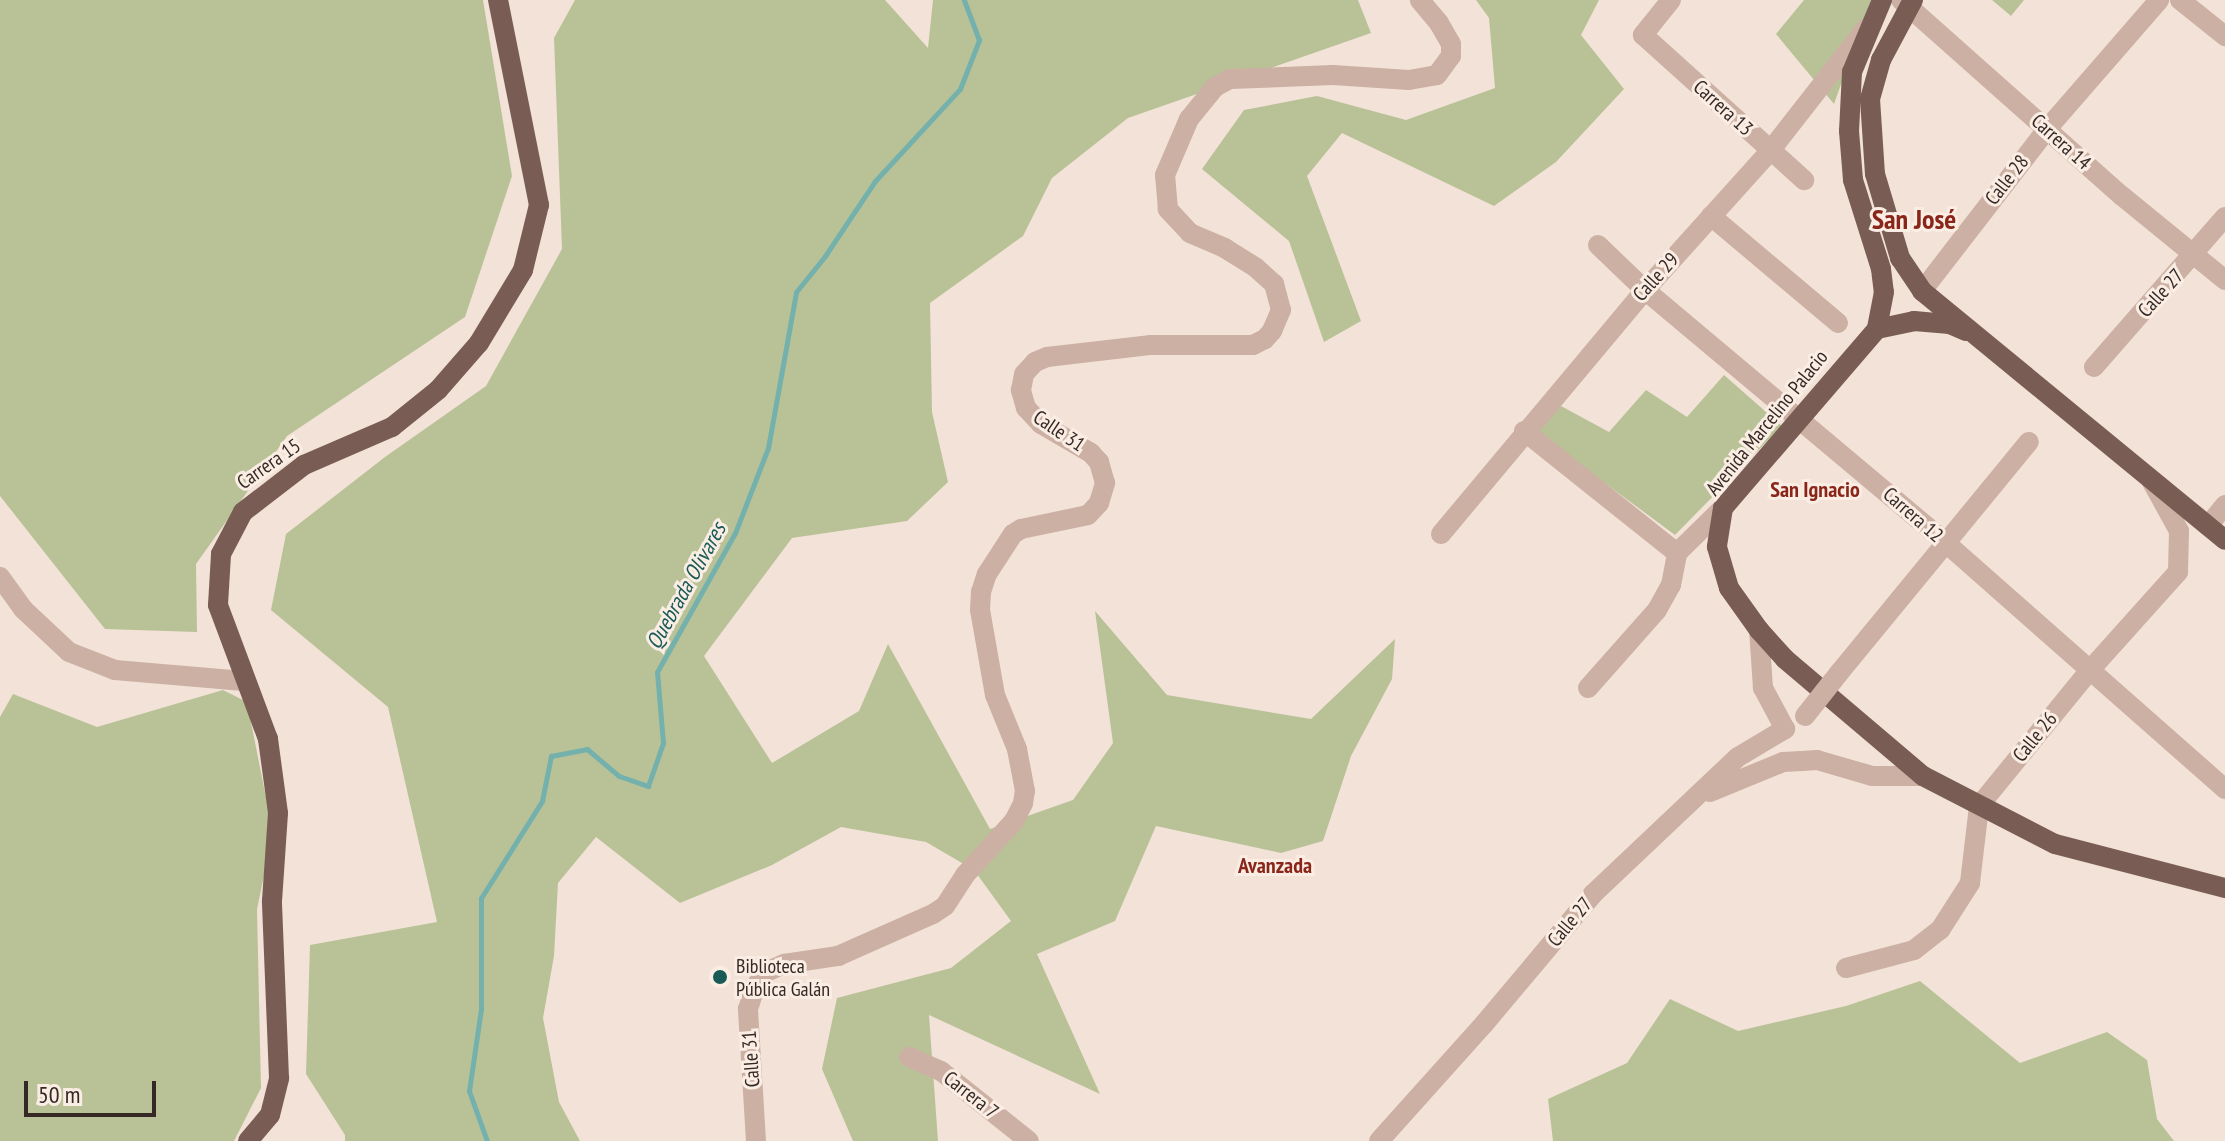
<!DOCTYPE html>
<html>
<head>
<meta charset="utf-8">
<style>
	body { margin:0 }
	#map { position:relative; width:2225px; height:1141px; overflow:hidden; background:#f3e2d7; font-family:"PT Sans Narrow",sans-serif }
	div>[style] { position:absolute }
	.green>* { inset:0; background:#b9c297 }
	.stream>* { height:5px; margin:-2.5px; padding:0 2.5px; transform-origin:2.5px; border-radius:2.5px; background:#75b1ac }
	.minor>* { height:20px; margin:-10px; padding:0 10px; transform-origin:10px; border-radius:10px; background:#cbb0a3 }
	.major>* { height:20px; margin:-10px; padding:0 10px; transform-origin:10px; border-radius:10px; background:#795d55 }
	.minor-bridge>* { height:20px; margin:-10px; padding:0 10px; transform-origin:10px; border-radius:10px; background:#cbb0a3 }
	.dots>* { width:22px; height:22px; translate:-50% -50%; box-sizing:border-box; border:4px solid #faede4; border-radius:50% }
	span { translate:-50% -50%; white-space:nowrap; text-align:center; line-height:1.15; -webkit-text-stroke:6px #faede4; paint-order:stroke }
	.street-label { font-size:20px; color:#362925 }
	.poi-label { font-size:20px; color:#362925 }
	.left { translate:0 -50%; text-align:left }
	.neighbourhood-label { font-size:22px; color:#8a2619; font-weight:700 }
	.water-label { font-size:22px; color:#195a56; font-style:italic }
	.district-label { font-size:28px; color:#8a2619; font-weight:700 }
	.scale { position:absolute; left:24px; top:1081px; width:132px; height:36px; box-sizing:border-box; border:4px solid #362925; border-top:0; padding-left:10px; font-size:24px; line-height:28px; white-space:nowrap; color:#362925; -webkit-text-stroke:6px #faede4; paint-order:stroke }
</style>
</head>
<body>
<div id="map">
	<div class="green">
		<i style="clip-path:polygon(0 0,483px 0,512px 176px,465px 317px,287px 436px,196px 564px,197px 632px,105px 629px,0 496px)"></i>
		<i style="clip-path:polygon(575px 0,885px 0,928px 48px,933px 0,1358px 0,1371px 33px,1128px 118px,1052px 178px,1023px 236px,930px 303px,932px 412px,948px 482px,907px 521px,792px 538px,704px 656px,772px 763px,859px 711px,888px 644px,990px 829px,1073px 800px,1113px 743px,1095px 611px,1167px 695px,1311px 719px,1395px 639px,1392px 679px,1351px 756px,1323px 841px,1281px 853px,1156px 826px,1115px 921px,1037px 954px,1100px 1094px,929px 1015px,938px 1141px,853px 1141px,822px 1069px,837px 998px,951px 968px,1011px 921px,974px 870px,926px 842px,841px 827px,772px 865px,680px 903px,596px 837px,558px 883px,554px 956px,543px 1018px,559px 1102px,580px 1141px,345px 1141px,345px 1135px,306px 1074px,310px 945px,437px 922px,388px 707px,271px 610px,286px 534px,385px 457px,486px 386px,562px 249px,554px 38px)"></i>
		<i style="clip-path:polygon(1476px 0,1599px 0,1581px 35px,1624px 89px,1556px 162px,1494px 206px,1342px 133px,1307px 176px,1361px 321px,1324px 342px,1289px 241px,1202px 169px,1244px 110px,1317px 96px,1406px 120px,1495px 88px,1489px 18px)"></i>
		<i style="clip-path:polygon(1804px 0,1871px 0,1834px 104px,1776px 34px)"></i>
		<i style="clip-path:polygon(1992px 0,2024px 0,2011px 16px)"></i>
		<i style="clip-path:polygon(1724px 375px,1782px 426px,1675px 535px,1536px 432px,1561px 406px,1609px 432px,1646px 390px,1687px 417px)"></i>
		<i style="clip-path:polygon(223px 690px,247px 702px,273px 833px,257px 909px,261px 1088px,234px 1141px,0 1141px,0 717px,13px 694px,97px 727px)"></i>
		<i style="clip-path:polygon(1920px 981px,2020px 1063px,2107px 1032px,2147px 1060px,2157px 1119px,2174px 1141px,1553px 1141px,1548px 1099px,1627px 1063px,1670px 999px,1738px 1031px,1846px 1006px)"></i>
	</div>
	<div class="stream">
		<i style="left:487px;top:1141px;width:53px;rotate:-109.8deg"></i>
		<i style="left:469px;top:1091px;width:83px;rotate:-81.7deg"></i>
		<i style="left:481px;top:1009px;width:111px;rotate:-90deg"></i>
		<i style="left:481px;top:898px;width:115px;rotate:-57.8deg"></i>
		<i style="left:542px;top:801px;width:46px;rotate:-78.7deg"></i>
		<i style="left:551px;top:756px;width:37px;rotate:-11deg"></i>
		<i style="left:587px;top:749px;width:42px;rotate:40.2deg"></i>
		<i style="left:619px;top:776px;width:31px;rotate:19deg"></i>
		<i style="left:648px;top:786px;width:46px;rotate:-70.8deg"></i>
		<i style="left:663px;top:743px;width:71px;rotate:-94.8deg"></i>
		<i style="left:657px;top:672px;width:159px;rotate:-60.7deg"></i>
		<i style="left:735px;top:533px;width:91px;rotate:-68.8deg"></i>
		<i style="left:768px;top:448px;width:158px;rotate:-79.8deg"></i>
		<i style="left:796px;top:292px;width:46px;rotate:-51.1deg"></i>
		<i style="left:825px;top:256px;width:90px;rotate:-56.3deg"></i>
		<i style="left:875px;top:181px;width:125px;rotate:-47.3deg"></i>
		<i style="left:960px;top:89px;width:53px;rotate:-68.8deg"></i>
		<i style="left:979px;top:40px;width:43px;rotate:-110.6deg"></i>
	</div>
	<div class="minor">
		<i style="left:1671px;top:0;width:45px;rotate:128.7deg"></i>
		<i style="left:1643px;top:35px;width:217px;rotate:42deg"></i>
		<i style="left:1901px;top:0;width:295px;rotate:41.6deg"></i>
		<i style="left:2122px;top:196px;width:133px;rotate:39.2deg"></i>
		<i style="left:2180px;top:0;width:58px;rotate:38.7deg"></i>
		<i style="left:1711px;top:216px;width:166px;rotate:40.1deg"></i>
		<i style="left:1598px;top:245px;width:65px;rotate:43.8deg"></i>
		<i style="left:1645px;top:290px;width:393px;rotate:40deg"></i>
		<i style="left:1946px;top:543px;width:372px;rotate:41.4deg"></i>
		<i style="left:1922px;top:291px;width:205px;rotate:-52.3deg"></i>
		<i style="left:2047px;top:129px;width:171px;rotate:-49deg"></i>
		<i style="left:2094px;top:367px;width:199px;rotate:-48.9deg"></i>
		<i style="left:1524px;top:431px;width:196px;rotate:38.6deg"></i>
		<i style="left:2208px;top:526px;width:27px;rotate:-51deg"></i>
		<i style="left:1441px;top:534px;width:318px;rotate:-50.1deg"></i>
		<i style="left:1645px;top:290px;width:187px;rotate:-48deg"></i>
		<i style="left:1770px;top:151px;width:156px;rotate:-52deg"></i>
		<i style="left:0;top:577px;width:39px;rotate:54deg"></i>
		<i style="left:23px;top:609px;width:63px;rotate:43.1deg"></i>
		<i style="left:69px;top:652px;width:49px;rotate:21.4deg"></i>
		<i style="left:115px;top:670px;width:129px;rotate:4.9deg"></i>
		<i style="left:1839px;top:673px;width:299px;rotate:-50.6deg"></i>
		<i style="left:1588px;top:688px;width:104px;rotate:-48.5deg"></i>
		<i style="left:1657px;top:610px;width:29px;rotate:-61deg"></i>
		<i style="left:1671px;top:585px;width:33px;rotate:-79deg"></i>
		<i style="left:1677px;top:553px;width:64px;rotate:-44.4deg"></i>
		<i style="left:1710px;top:792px;width:79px;rotate:-22.3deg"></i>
		<i style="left:1783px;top:762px;width:19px;rotate:-3deg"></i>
		<i style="left:1802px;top:761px;width:15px;rotate:-4deg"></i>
		<i style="left:1817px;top:760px;width:57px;rotate:16.2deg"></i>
		<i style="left:1872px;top:776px;width:51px"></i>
		<i style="left:1846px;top:968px;width:70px;rotate:-14.8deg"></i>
		<i style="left:1914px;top:950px;width:33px;rotate:-38deg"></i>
		<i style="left:1940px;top:930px;width:56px;rotate:-57.4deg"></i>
		<i style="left:1970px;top:883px;width:78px;rotate:-83.3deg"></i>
		<i style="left:1979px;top:806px;width:176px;rotate:-50.8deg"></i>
		<i style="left:2090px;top:670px;width:132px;rotate:-48.1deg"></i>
		<i style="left:2178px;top:572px;width:41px;rotate:-88.6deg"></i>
		<i style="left:2179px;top:531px;width:58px;rotate:-118.8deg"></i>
		<i style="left:909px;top:1057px;width:35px;rotate:24deg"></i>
		<i style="left:941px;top:1071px;width:112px;rotate:38.5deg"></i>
		<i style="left:756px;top:1141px;width:132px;rotate:-93.5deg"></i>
		<i style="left:748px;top:1009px;width:23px;rotate:-72deg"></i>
		<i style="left:755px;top:987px;width:19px;rotate:-54deg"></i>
		<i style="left:766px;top:972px;width:20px;rotate:-24deg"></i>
		<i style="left:784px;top:964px;width:55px;rotate:-8.4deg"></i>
		<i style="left:838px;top:956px;width:104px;rotate:-23.9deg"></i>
		<i style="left:933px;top:914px;width:14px;rotate:-34deg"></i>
		<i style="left:945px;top:906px;width:37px;rotate:-57deg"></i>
		<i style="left:965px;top:875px;width:73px;rotate:-47.8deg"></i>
		<i style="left:1014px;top:821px;width:20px;rotate:-63deg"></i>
		<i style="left:1023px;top:803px;width:12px;rotate:-81deg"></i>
		<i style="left:1025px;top:791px;width:43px;rotate:-100.8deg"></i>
		<i style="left:1017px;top:749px;width:58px;rotate:-112.2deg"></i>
		<i style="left:995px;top:695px;width:86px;rotate:-100deg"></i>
		<i style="left:980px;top:610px;width:18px;rotate:-87deg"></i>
		<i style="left:981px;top:592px;width:19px;rotate:-72deg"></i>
		<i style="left:987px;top:574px;width:48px;rotate:-57deg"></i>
		<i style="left:1013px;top:534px;width:9px;rotate:-32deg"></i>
		<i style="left:1021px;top:529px;width:68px;rotate:-11.8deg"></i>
		<i style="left:1088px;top:515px;width:16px;rotate:-47deg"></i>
		<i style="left:1099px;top:503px;width:21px;rotate:-73deg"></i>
		<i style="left:1105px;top:483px;width:22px;rotate:-106deg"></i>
		<i style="left:1099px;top:462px;width:12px;rotate:-132deg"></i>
		<i style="left:1091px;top:453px;width:58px;rotate:-149.9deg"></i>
		<i style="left:1041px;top:424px;width:22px;rotate:-133deg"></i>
		<i style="left:1026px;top:408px;width:19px;rotate:-106deg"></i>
		<i style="left:1021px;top:390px;width:16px;rotate:-79deg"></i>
		<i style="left:1024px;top:374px;width:16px;rotate:-47deg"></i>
		<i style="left:1035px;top:362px;width:13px;rotate:-23deg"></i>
		<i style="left:1047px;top:357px;width:105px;rotate:-6.6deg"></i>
		<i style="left:1151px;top:345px;width:102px"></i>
		<i style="left:1253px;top:345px;width:13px;rotate:-27deg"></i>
		<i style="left:1265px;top:339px;width:11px;rotate:-49deg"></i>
		<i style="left:1272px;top:331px;width:23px;rotate:-67deg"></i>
		<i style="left:1281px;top:310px;width:27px;rotate:-105deg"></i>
		<i style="left:1274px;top:284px;width:25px;rotate:-138deg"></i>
		<i style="left:1255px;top:267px;width:36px;rotate:-148deg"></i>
		<i style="left:1225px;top:248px;width:38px;rotate:-157deg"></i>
		<i style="left:1190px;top:233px;width:33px;rotate:-133deg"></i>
		<i style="left:1168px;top:209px;width:34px;rotate:-95deg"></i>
		<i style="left:1165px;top:175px;width:61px;rotate:-66.8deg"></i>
		<i style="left:1189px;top:119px;width:41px;rotate:-50.9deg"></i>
		<i style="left:1215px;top:87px;width:17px;rotate:-28deg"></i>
		<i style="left:1230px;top:79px;width:103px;rotate:-2.2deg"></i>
		<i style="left:1333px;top:75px;width:76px;rotate:3.8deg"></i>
		<i style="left:1409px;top:80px;width:28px;rotate:-10deg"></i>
		<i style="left:1437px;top:75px;width:24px;rotate:-54deg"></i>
		<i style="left:1451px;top:56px;width:12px;rotate:-90deg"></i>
		<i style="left:1451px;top:44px;width:24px;rotate:-120deg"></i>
		<i style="left:1439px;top:23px;width:30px;rotate:-130deg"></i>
		<i style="left:1379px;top:1141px;width:157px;rotate:-48.1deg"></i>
		<i style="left:1484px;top:1024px;width:170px;rotate:-50deg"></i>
		<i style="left:1593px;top:894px;width:199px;rotate:-43.4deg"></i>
		<i style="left:1738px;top:757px;width:55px;rotate:-30.8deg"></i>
		<i style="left:1785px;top:729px;width:47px;rotate:-118.2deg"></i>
		<i style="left:1763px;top:688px;width:58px;rotate:-93.9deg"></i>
	</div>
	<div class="major">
		<i style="left:1882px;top:0;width:78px;rotate:112.6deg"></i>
		<i style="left:1852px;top:72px;width:59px;rotate:92.9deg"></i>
		<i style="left:1849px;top:131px;width:49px;rotate:85.3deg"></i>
		<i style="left:1853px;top:180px;width:93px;rotate:72.5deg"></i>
		<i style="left:1881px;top:269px;width:23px;rotate:83deg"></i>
		<i style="left:1884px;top:292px;width:38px;rotate:101deg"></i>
		<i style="left:1877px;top:329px;width:236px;rotate:130.7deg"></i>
		<i style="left:1723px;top:508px;width:39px;rotate:99deg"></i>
		<i style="left:1717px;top:547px;width:43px;rotate:73.7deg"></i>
		<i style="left:1729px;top:588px;width:52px;rotate:54.5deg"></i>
		<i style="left:1759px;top:630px;width:39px;rotate:48deg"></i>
		<i style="left:1785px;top:659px;width:181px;rotate:40.3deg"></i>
		<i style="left:1923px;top:776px;width:148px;rotate:27.3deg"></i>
		<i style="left:2055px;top:844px;width:176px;rotate:14.5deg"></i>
		<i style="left:1913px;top:0;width:68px;rotate:118.1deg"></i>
		<i style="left:1881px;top:60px;width:41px;rotate:105.8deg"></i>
		<i style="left:1870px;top:99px;width:75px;rotate:86.2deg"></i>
		<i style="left:1875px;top:174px;width:88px;rotate:73.4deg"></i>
		<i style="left:1900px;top:258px;width:40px;rotate:56deg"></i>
		<i style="left:1922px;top:291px;width:392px;rotate:39.4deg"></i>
		<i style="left:1877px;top:329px;width:38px;rotate:-12deg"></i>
		<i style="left:1914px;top:321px;width:36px;rotate:5deg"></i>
		<i style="left:1950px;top:324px;width:17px;rotate:24deg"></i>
		<i style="left:248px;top:1141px;width:34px;rotate:-50deg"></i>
		<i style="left:270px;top:1115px;width:38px;rotate:-76deg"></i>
		<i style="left:279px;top:1078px;width:177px;rotate:-92.3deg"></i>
		<i style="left:272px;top:901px;width:88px;rotate:-86.1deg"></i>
		<i style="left:278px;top:813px;width:75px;rotate:-97.7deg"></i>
		<i style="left:268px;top:739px;width:143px;rotate:-110.5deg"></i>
		<i style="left:218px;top:605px;width:51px;rotate:-86.6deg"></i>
		<i style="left:221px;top:554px;width:47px;rotate:-62.4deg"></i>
		<i style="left:243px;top:512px;width:77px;rotate:-37.6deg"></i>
		<i style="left:304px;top:465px;width:96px;rotate:-23.4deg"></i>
		<i style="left:392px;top:427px;width:59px;rotate:-38.8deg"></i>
		<i style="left:438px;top:390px;width:62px;rotate:-48.9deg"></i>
		<i style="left:479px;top:343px;width:85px;rotate:-58.9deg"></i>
		<i style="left:523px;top:270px;width:67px;rotate:-76.2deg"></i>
		<i style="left:539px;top:205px;width:209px;rotate:-101.3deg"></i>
	</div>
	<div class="minor-bridge">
		<i style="left:1805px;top:716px;width:55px;rotate:-51.7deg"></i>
	</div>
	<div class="dots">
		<i style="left:720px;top:977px;background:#195a56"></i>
	</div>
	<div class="street-label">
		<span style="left:1723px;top:108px;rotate:42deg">Carrera 13</span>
		<span style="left:2061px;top:142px;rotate:42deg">Carrera 14</span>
		<span style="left:2007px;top:180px;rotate:-52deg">Calle 28</span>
		<span style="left:1656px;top:277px;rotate:-48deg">Calle 29</span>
		<span style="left:2161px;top:293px;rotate:-48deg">Calle 27</span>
		<span style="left:1767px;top:423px;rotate:-51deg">Avenida Marcelino Palacio</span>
		<span style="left:1059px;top:431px;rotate:34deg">Calle 31</span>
		<span style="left:269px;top:464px;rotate:-35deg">Carrera 15</span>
		<span style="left:1913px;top:515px;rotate:41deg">Carrera 12</span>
		<span style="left:2035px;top:737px;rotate:-51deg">Calle 26</span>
		<span style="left:1570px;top:922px;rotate:-50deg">Calle 27</span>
		<span style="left:751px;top:1059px;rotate:-94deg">Calle 31</span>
		<span style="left:971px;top:1095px;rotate:38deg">Carrera 7</span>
	</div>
	<div class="poi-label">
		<span class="left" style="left:736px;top:978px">Biblioteca<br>Pública Galán</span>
	</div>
	<div class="neighbourhood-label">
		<span style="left:1815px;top:490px">San Ignacio</span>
		<span style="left:1275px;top:866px">Avanzada</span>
	</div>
	<div class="water-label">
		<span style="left:686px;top:586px;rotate:-61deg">Quebrada Olivares</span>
	</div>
	<div class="district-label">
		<span style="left:1914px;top:219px">San José</span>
	</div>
	<div class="scale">50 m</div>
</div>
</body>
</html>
